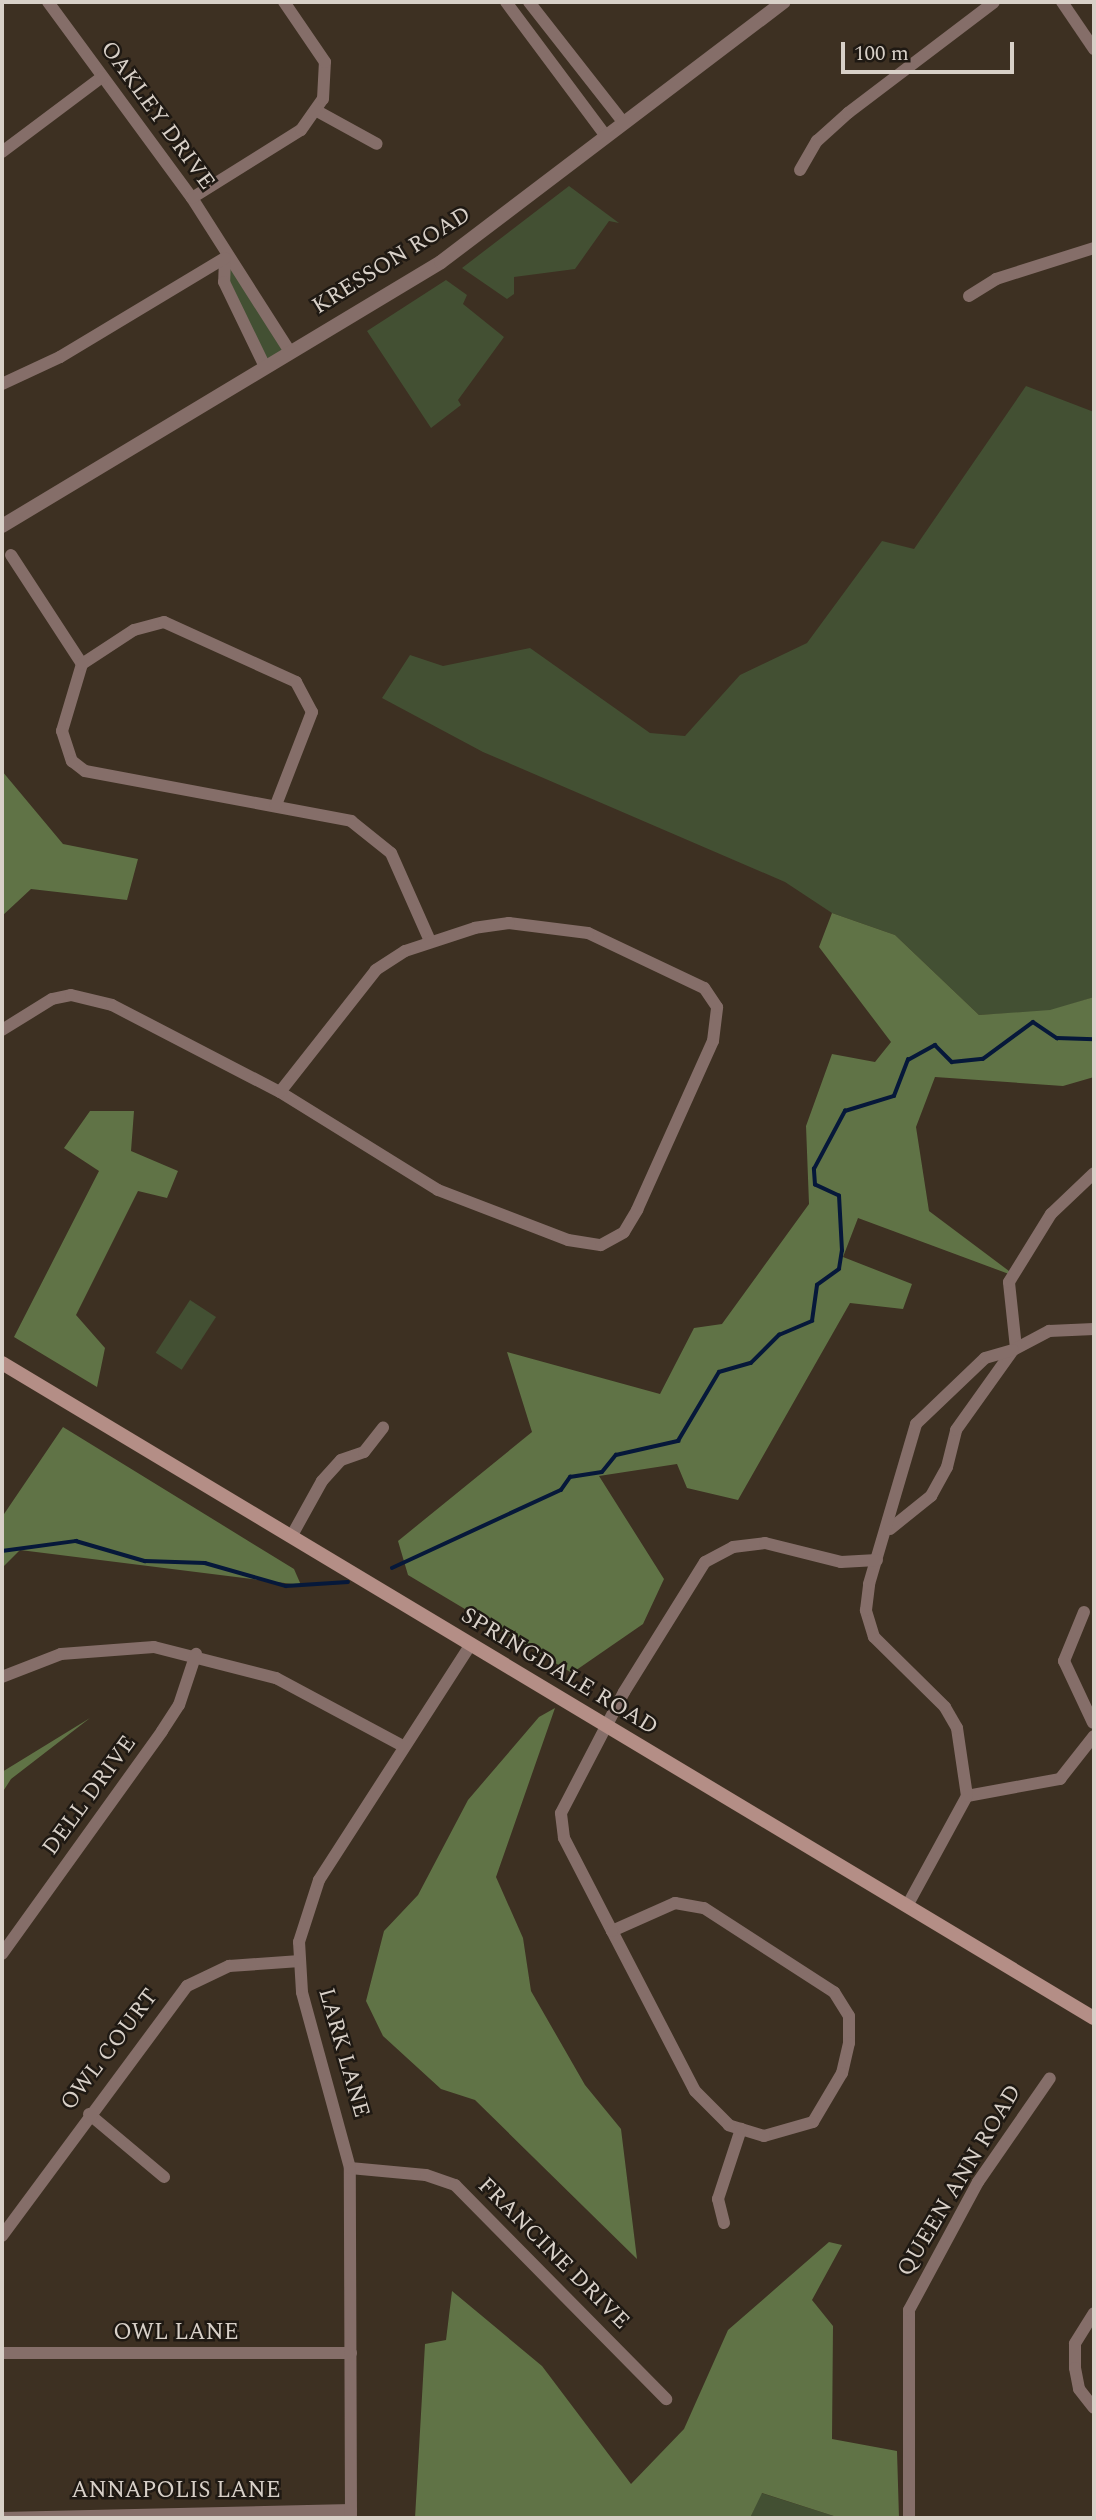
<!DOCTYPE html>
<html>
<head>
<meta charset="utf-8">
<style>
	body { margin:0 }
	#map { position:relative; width:1096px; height:2520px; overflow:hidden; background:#3d3022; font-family:Spectral,serif }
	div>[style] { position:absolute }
	.green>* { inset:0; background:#435033; transform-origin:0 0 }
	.forest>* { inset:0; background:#607346 }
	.stream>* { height:3.5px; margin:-1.75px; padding:0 1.75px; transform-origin:1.75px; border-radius:1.75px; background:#06183a }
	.minor>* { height:12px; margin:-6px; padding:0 6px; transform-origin:6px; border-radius:6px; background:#856e69 }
	.tertiary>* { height:14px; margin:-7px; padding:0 7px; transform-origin:7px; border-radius:7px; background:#856e69 }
	.secondary>* { height:14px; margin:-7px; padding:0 7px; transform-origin:7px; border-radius:7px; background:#b48e86 }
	span { translate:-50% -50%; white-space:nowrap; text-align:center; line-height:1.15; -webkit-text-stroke:5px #1f1913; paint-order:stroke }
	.street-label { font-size:23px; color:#d8d0c8 }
	.frame { position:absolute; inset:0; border:4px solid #d8d0c8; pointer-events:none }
	.scale { position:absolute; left:841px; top:42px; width:173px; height:32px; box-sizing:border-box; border:4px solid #d8d0c8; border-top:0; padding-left:9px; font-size:21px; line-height:24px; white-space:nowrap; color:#d8d0c8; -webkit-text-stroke:5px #1f1913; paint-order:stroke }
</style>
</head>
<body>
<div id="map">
	<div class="green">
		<i style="clip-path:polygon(569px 186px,619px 223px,609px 221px,575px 269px,514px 277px,514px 294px,507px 299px,462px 268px)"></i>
		<i style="clip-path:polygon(225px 258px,290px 352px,265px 367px,224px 282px)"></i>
		<i style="clip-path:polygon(446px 280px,467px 295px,463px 304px,504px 337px,458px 400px,461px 405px,431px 428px,367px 331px)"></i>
		<i style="clip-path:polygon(1026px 386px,1094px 412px,1094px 997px,1050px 1011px,979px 1015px,895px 935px,832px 913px,785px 882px,483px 752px,382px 698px,410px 655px,443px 666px,530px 648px,650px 733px,685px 736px,740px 675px,807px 643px,882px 541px,914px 549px)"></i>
		<i style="left:190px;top:1300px;width:31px;height:63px;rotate:33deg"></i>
		<i style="clip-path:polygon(761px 2493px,840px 2518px,750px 2518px)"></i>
	</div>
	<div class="forest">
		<i style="clip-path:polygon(2px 771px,63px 844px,138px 859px,127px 900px,31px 889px,2px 916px)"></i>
		<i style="clip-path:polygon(832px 913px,895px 935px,979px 1015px,1050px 1010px,1094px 997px,1094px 1077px,1063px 1086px,935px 1077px,916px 1127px,929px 1211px,1017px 1277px,858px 1218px,843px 1257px,912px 1284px,903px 1309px,850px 1303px,738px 1500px,687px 1488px,677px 1464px,599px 1476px,664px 1579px,643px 1624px,572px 1673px,408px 1575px,398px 1541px,532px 1432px,507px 1352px,660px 1394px,694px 1328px,722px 1324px,809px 1204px,806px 1126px,832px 1054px,875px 1062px,891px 1042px,819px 947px)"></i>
		<i style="clip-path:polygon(90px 1111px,134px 1111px,131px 1151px,178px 1171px,167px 1198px,138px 1191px,76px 1315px,105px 1348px,97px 1387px,14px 1337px,99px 1171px,64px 1148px)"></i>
		<i style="clip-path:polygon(63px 1427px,294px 1569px,301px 1585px,20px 1550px,2px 1568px,2px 1517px)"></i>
		<i style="clip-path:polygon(555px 1708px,496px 1877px,523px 1938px,531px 1991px,585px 2085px,621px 2129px,637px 2259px,475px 2100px,441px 2089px,383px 2036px,366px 2001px,384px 1931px,418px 1895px,468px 1800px,539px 1717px)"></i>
		<i style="clip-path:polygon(90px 1718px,11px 1779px,2px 1793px,2px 1772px)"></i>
		<i style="clip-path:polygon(829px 2242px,842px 2245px,812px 2300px,833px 2326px,832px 2439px,897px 2451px,899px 2518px,840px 2518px,762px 2493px,750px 2518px,415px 2518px,425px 2344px,446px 2340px,452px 2291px,542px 2366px,631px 2484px,684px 2429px,728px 2330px)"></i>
	</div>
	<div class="stream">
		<i style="left:2px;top:1551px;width:75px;rotate:-7.7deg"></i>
		<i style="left:76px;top:1541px;width:72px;rotate:16.2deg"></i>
		<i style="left:145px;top:1561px;width:60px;rotate:1.9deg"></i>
		<i style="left:205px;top:1563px;width:84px;rotate:15.9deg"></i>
		<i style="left:286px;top:1586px;width:62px;rotate:-3.7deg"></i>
		<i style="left:392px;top:1568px;width:186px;rotate:-24.8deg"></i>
		<i style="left:561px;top:1490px;width:16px;rotate:-55deg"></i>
		<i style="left:570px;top:1477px;width:32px;rotate:-9deg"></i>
		<i style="left:602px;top:1472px;width:22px;rotate:-51deg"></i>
		<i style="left:616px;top:1455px;width:64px;rotate:-12.7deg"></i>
		<i style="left:678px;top:1441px;width:80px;rotate:-59.3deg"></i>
		<i style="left:719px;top:1372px;width:33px;rotate:-16deg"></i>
		<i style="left:751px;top:1363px;width:40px;rotate:-45deg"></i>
		<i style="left:779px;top:1335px;width:36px;rotate:-23deg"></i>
		<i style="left:812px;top:1321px;width:36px;rotate:-82deg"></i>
		<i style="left:817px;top:1285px;width:27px;rotate:-36deg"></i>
		<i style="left:839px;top:1269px;width:18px;rotate:-81deg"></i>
		<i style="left:842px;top:1251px;width:55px;rotate:-93.1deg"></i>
		<i style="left:839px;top:1196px;width:26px;rotate:-155deg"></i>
		<i style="left:815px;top:1185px;width:16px;rotate:-94deg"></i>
		<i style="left:814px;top:1169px;width:66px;rotate:-61.9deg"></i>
		<i style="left:845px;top:1111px;width:51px;rotate:-17deg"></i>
		<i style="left:894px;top:1096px;width:39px;rotate:-69deg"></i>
		<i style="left:908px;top:1060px;width:31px;rotate:-29deg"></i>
		<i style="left:935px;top:1045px;width:24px;rotate:45deg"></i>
		<i style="left:952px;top:1062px;width:31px;rotate:-6deg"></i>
		<i style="left:983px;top:1059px;width:62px;rotate:-36.5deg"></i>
		<i style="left:1033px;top:1022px;width:29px;rotate:34deg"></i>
		<i style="left:1057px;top:1038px;width:37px;rotate:2deg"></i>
	</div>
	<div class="minor">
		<i style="left:48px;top:2px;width:243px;rotate:53.7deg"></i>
		<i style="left:192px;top:198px;width:183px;rotate:57.5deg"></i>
		<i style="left:506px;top:2px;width:166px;rotate:53.3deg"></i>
		<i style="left:529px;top:2px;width:152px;rotate:51.9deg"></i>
		<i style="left:1062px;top:2px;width:57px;rotate:55.8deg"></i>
		<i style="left:317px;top:111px;width:68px;rotate:28.8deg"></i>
		<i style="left:2px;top:152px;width:125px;rotate:-36.9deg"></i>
		<i style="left:800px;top:170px;width:34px;rotate:-60deg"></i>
		<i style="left:817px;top:141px;width:42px;rotate:-42.1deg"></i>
		<i style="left:848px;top:113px;width:183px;rotate:-37.2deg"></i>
		<i style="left:192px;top:198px;width:128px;rotate:-32deg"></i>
		<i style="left:301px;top:130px;width:38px;rotate:-55deg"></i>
		<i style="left:323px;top:99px;width:37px;rotate:-87deg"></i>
		<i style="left:325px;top:62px;width:73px;rotate:-124.3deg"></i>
		<i style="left:225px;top:258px;width:24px;rotate:92deg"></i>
		<i style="left:224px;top:282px;width:94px;rotate:64.2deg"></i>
		<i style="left:969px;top:296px;width:32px;rotate:-32deg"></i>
		<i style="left:996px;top:279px;width:103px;rotate:-17.6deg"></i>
		<i style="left:2px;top:384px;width:64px;rotate:-25deg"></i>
		<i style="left:60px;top:357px;width:192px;rotate:-31deg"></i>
		<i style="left:11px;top:555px;width:130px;rotate:56.9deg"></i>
		<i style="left:82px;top:664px;width:70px;rotate:106.6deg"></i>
		<i style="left:62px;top:731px;width:32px;rotate:72deg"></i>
		<i style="left:72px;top:761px;width:16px;rotate:38deg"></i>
		<i style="left:85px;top:771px;width:271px;rotate:10.6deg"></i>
		<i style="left:351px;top:821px;width:51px;rotate:38.7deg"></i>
		<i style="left:391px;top:853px;width:96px;rotate:66.1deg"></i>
		<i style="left:82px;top:664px;width:62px;rotate:-33.2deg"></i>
		<i style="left:134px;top:630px;width:31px;rotate:-15deg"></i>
		<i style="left:164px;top:622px;width:145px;rotate:24.4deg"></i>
		<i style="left:296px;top:682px;width:34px;rotate:62deg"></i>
		<i style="left:312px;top:712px;width:100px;rotate:111.2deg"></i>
		<i style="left:2px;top:1030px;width:59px;rotate:-31.8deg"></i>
		<i style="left:52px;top:999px;width:19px;rotate:-12deg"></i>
		<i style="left:71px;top:995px;width:42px;rotate:13.7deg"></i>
		<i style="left:112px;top:1005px;width:189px;rotate:27.4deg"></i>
		<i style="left:280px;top:1092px;width:186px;rotate:31.8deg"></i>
		<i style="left:438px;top:1190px;width:139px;rotate:21deg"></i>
		<i style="left:568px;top:1240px;width:33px;rotate:9deg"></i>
		<i style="left:601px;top:1245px;width:26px;rotate:-29deg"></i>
		<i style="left:624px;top:1232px;width:26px;rotate:-59deg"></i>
		<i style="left:637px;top:1210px;width:185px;rotate:-65.8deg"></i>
		<i style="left:713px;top:1041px;width:34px;rotate:-83deg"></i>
		<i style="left:717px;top:1007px;width:23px;rotate:-124deg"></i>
		<i style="left:704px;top:988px;width:128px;rotate:-154.6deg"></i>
		<i style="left:588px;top:933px;width:80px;rotate:-172.8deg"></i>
		<i style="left:509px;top:923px;width:34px;rotate:172deg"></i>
		<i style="left:475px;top:928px;width:74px;rotate:161.8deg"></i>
		<i style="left:405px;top:951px;width:35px;rotate:147deg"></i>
		<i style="left:376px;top:970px;width:155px;rotate:128.2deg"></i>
		<i style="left:1016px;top:1348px;width:66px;rotate:-96.1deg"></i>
		<i style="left:1009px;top:1282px;width:80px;rotate:-58.3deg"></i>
		<i style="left:1051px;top:1214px;width:59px;rotate:-43.6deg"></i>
		<i style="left:890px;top:1529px;width:53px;rotate:-38.8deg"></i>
		<i style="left:931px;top:1496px;width:33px;rotate:-61deg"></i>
		<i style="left:947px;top:1467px;width:38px;rotate:-76deg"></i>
		<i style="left:956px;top:1430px;width:98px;rotate:-54.5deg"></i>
		<i style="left:1013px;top:1350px;width:41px;rotate:-27.8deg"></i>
		<i style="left:1049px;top:1331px;width:45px;rotate:-2.5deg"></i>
		<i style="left:291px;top:1537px;width:64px;rotate:-61deg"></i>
		<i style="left:322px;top:1481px;width:28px;rotate:-48deg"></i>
		<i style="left:341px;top:1460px;width:24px;rotate:-19deg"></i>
		<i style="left:364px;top:1452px;width:31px;rotate:-52deg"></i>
		<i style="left:1084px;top:1612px;width:53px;rotate:112.2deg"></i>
		<i style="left:1064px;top:1661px;width:68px;rotate:64.9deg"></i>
		<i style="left:2px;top:1677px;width:63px;rotate:-21.3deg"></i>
		<i style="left:61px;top:1654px;width:93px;rotate:-4.3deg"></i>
		<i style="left:154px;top:1647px;width:126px;rotate:14.3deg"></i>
		<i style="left:276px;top:1678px;width:144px;rotate:28.2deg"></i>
		<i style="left:967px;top:1796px;width:95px;rotate:-10.4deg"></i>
		<i style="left:1060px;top:1779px;width:55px;rotate:-51.7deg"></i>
		<i style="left:907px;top:1906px;width:125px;rotate:-61.4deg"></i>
		<i style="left:967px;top:1796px;width:69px;rotate:-98.4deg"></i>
		<i style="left:957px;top:1728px;width:24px;rotate:-120deg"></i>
		<i style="left:945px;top:1707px;width:100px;rotate:-135.4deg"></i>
		<i style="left:874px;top:1637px;width:28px;rotate:-107deg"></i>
		<i style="left:866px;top:1610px;width:26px;rotate:-83deg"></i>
		<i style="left:869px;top:1584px;width:167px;rotate:-73.6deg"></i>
		<i style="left:916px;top:1424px;width:95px;rotate:-43.7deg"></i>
		<i style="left:985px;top:1358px;width:29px;rotate:-16deg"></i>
		<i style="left:612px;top:1931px;width:69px;rotate:-24deg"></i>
		<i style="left:675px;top:1903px;width:29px;rotate:10deg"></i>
		<i style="left:704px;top:1908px;width:155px;rotate:32.9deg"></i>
		<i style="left:834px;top:1992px;width:28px;rotate:58deg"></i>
		<i style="left:849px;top:2016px;width:27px;rotate:90deg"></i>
		<i style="left:849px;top:2043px;width:31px;rotate:103deg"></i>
		<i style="left:842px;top:2073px;width:57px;rotate:120.6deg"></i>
		<i style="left:813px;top:2122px;width:51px;rotate:164.1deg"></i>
		<i style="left:764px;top:2136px;width:37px;rotate:-163deg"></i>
		<i style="left:729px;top:2125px;width:48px;rotate:-135deg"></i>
		<i style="left:695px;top:2091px;width:180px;rotate:-117.4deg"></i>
		<i style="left:612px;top:1931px;width:105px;rotate:-117.3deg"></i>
		<i style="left:564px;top:1838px;width:25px;rotate:-97deg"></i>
		<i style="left:561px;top:1813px;width:136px;rotate:-62.5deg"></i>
		<i style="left:624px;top:1692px;width:153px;rotate:-58.1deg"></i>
		<i style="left:705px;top:1562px;width:32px;rotate:-28deg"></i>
		<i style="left:733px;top:1547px;width:32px;rotate:-7deg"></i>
		<i style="left:765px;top:1543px;width:78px;rotate:14deg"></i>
		<i style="left:841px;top:1562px;width:36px;rotate:-3deg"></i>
		<i style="left:2px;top:1954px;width:274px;rotate:-54.3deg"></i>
		<i style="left:162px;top:1731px;width:31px;rotate:-57deg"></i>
		<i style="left:179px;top:1705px;width:54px;rotate:-71.6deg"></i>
		<i style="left:89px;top:2114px;width:98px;rotate:40deg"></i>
		<i style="left:350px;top:2168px;width:76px;rotate:5.3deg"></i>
		<i style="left:426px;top:2175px;width:31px;rotate:19deg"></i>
		<i style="left:455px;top:2185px;width:301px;rotate:45.4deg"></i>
		<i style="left:724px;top:2223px;width:25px;rotate:-104deg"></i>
		<i style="left:718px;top:2199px;width:74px;rotate:-71.8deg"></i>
		<i style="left:2px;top:2236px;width:311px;rotate:-53.5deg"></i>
		<i style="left:187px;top:1986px;width:47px;rotate:-25.5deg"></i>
		<i style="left:229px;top:1966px;width:71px;rotate:-4deg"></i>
		<i style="left:1094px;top:2313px;width:36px;rotate:122deg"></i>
		<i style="left:1075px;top:2344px;width:24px;rotate:90deg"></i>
		<i style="left:1075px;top:2368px;width:21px;rotate:79deg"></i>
		<i style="left:1079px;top:2389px;width:24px;rotate:52deg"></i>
		<i style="left:2px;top:2353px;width:349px"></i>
		<i style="left:2px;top:2518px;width:349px;rotate:-1.3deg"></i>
		<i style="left:351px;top:2518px;width:350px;rotate:-90.2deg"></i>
		<i style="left:350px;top:2168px;width:182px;rotate:-105.3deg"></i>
		<i style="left:302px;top:1992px;width:50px;rotate:-93.4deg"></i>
		<i style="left:299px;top:1942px;width:65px;rotate:-72.1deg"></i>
		<i style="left:319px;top:1880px;width:278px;rotate:-57.2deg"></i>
		<i style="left:909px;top:2518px;width:208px;rotate:-90deg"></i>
		<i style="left:909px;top:2310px;width:145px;rotate:-61.7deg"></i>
		<i style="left:978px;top:2182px;width:126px;rotate:-55.3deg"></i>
	</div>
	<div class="tertiary">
		<i style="left:2px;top:526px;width:512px;rotate:-31.02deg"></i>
		<i style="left:441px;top:262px;width:430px;rotate:-37.2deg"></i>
	</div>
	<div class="secondary">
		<i style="left:2px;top:1363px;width:1273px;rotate:30.96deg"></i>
	</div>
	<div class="street-label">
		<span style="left:157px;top:116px;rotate:54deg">OAKLEY DRIVE</span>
		<span style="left:392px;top:261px;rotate:-32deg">KRESSON ROAD</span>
		<span style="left:559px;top:1672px;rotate:31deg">SPRINGDALE ROAD</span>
		<span style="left:90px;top:1796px;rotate:-54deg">DELL DRIVE</span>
		<span style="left:110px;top:2050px;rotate:-53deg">OWL COURT</span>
		<span style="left:343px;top:2053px;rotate:74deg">LARK LANE</span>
		<span style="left:960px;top:2181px;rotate:-59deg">QUEEN ANN ROAD</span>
		<span style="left:553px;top:2254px;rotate:45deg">FRANCINE DRIVE</span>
		<span style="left:176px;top:2333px">OWL LANE</span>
		<span style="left:176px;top:2491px">ANNAPOLIS LANE</span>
	</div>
	<div class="frame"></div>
	<div class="scale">100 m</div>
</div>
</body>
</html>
